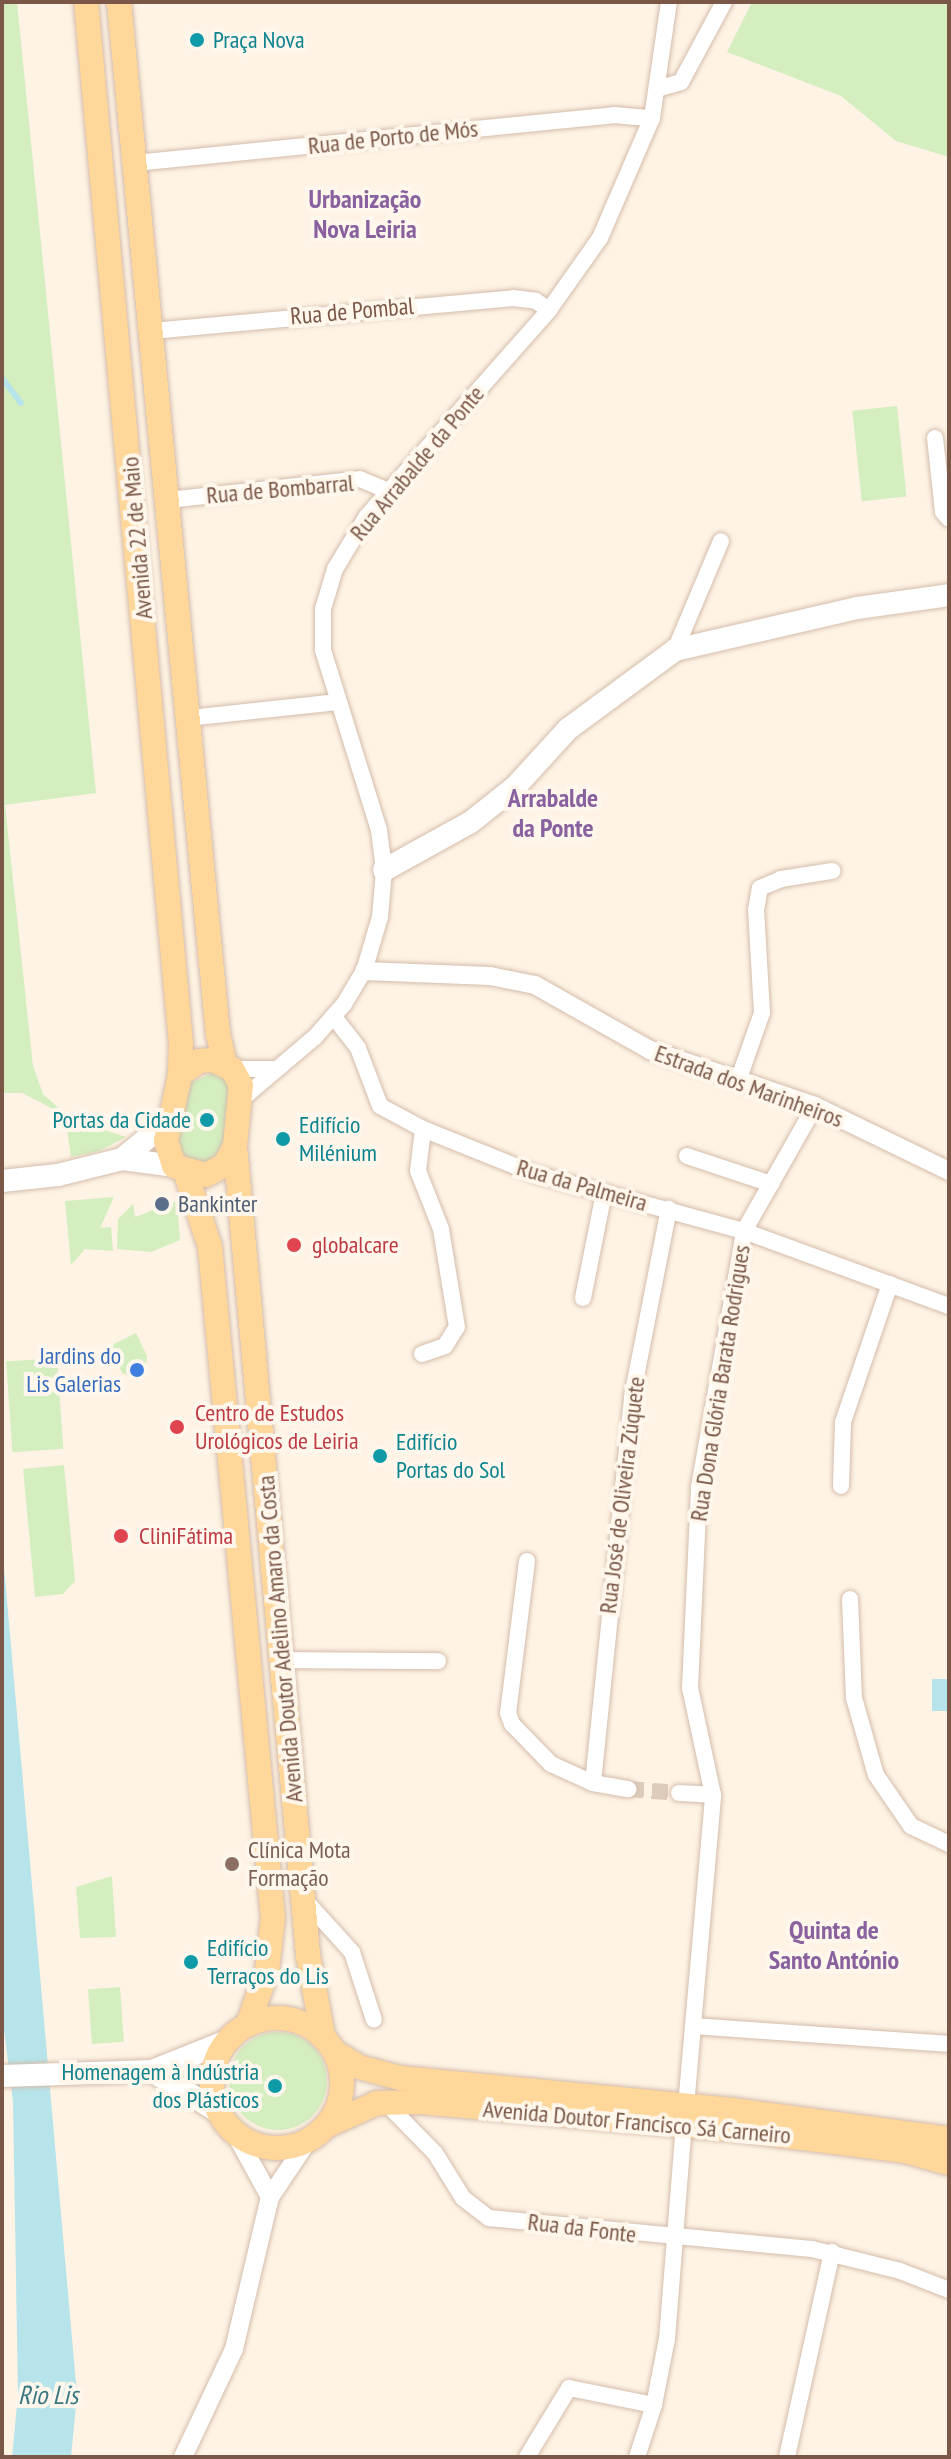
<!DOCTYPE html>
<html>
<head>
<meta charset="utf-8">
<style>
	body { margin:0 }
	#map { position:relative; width:951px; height:2459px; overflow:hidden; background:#fef3e4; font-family:"PT Sans Narrow",sans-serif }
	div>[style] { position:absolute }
	.green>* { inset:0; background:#d4eec0; transform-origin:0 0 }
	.round { border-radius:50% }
	.water>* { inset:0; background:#b6e4ea; transform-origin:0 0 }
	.stream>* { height:6px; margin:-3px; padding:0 3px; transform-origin:3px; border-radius:3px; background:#b6e4ea }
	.minor-tunnel>* { height:16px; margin-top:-8px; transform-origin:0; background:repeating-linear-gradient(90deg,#ddccbc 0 16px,transparent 0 24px) }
	.roads { filter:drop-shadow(0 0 2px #d4bcab) drop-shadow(0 0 2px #d4bcab) }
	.minor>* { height:16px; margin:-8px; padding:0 8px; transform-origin:8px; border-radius:8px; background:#fff }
	.tertiary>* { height:18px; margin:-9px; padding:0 9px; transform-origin:9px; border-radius:9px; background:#fff }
	.secondary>* { height:22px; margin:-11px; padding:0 11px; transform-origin:11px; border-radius:11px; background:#fff }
	.primary>* { height:24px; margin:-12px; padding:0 12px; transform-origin:12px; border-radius:12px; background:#ffd79a }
	.primary>.ring { margin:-12px; padding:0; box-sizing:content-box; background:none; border:24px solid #ffd79a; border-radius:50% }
	.dots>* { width:22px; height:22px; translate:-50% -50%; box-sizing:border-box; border:4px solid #fff7ec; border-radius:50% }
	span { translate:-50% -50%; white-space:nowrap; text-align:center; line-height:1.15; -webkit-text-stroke:8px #fff7ec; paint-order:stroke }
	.culture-label { font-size:24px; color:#0d838f }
	.left { translate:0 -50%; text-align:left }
	.right { translate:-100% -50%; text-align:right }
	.street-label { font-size:24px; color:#7a5746 }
	.service-label { font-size:24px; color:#4e5e75 }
	.health-label { font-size:24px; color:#be3a42 }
	.shop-label { font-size:24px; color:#366cbe }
	.education-label { font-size:24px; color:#785e54 }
	.neighbourhood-label { font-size:26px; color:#88619e; font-weight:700 }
	.water-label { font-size:26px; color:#387781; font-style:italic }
	.frame { position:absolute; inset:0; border:4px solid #7a5746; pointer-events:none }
</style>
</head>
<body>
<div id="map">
	<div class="green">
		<i style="clip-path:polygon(2px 2px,17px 2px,96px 793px,5px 805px,33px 1066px,43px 1094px,71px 1119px,126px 1137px,99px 1151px,71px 1157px,67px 1130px,51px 1108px,22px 1093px,2px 1093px)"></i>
		<i style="clip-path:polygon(752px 2px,949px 2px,949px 157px,896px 141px,841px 96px,727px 52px)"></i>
		<i style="left:897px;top:406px;width:91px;height:45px;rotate:84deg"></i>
		<i style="clip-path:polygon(215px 1072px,230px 1081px,225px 1148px,208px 1163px,183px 1158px,176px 1137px,190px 1083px)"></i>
		<i style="clip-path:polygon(114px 1197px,100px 1228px,111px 1227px,113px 1251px,85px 1249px,71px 1265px,65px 1201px)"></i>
		<i style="clip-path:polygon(177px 1201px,180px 1240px,151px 1252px,117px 1249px,118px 1219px,133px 1204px,135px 1217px)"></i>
		<i style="clip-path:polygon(136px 1333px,147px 1356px,145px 1378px,123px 1374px,108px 1347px)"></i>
		<i style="left:57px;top:1358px;width:91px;height:51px;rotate:86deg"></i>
		<i style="clip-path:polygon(64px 1465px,75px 1581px,63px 1594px,35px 1597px,23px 1469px)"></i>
		<i style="clip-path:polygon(112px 1876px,116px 1937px,80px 1938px,76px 1887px)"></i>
		<i style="left:120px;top:1987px;width:55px;height:32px;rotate:86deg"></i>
		<i class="round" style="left:229px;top:2032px;width:98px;height:98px"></i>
	</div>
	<div class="water">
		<i style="clip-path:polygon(2px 1544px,77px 2395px,71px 2457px,12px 2457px,18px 2395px,13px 2102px,2px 2013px)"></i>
		<i style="left:932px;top:1679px;width:17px;height:32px"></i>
	</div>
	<div class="stream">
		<i style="left:2px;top:378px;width:31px;rotate:53deg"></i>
	</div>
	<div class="minor-tunnel">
		<i style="left:628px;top:1789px;width:51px;rotate:4.5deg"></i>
	</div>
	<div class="roads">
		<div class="minor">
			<i style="left:660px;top:88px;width:22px;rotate:-16deg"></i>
			<i style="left:681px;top:82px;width:91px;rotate:-61.7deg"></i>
			<i style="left:135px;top:163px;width:481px;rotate:-5.7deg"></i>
			<i style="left:614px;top:115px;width:38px;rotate:5deg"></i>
			<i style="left:152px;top:331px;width:363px;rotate:-5.2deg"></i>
			<i style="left:513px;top:298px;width:23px;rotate:7deg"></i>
			<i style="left:536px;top:301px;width:16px;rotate:35deg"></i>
			<i style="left:935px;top:438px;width:74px;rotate:83.8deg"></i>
			<i style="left:943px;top:512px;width:9px;rotate:49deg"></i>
			<i style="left:168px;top:500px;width:193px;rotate:-6.2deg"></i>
			<i style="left:360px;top:479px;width:33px;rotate:23deg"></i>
			<i style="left:675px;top:650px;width:118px;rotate:-67.1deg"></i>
			<i style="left:188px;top:718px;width:150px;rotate:-6.1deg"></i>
			<i style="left:334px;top:1017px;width:39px;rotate:52deg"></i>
			<i style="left:358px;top:1048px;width:62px;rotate:69.2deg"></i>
			<i style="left:380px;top:1106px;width:49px;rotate:28.1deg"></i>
			<i style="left:423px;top:1129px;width:121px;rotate:21.9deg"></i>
			<i style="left:535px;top:1174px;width:217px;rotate:15.3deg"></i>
			<i style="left:744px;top:1231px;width:218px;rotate:20.1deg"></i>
			<i style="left:232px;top:1069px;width:44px"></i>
			<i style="left:738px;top:1081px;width:72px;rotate:-70.6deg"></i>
			<i style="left:762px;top:1013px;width:103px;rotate:-93.3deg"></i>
			<i style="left:756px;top:910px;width:22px;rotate:-80deg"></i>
			<i style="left:760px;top:888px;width:23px;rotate:-23deg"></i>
			<i style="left:781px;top:879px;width:52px;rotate:-8.9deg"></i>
			<i style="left:243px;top:1098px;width:94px;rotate:-40.3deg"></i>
			<i style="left:315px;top:1037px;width:44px;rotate:-48.7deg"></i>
			<i style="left:344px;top:1004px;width:39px;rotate:-59deg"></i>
			<i style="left:364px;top:971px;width:56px;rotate:-73.5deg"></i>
			<i style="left:380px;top:917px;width:47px;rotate:-85.1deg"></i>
			<i style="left:384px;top:870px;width:40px;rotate:-97.1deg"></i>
			<i style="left:379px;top:830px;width:189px;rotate:-107.3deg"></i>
			<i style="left:323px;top:650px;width:41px;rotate:-90deg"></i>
			<i style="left:323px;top:609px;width:42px;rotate:-73.3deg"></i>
			<i style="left:335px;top:569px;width:62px;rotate:-58.9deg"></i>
			<i style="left:367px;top:516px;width:275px;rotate:-48.5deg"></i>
			<i style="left:549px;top:310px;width:88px;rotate:-54.7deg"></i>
			<i style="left:600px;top:238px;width:131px;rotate:-66.6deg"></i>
			<i style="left:652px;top:118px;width:117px;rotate:-81.7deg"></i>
			<i style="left:687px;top:1156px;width:89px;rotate:18.4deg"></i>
			<i style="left:583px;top:1298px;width:107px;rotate:-78.7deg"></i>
			<i style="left:422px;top:1354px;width:24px;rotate:-19deg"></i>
			<i style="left:445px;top:1346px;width:22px;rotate:-58deg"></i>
			<i style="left:457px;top:1327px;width:99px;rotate:-99.3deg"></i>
			<i style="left:441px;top:1229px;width:62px;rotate:-111.6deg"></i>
			<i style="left:418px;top:1171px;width:42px;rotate:-83.2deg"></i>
			<i style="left:841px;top:1486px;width:64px;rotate:-88.2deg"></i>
			<i style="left:843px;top:1422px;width:146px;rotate:-71.2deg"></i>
			<i style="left:527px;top:1561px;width:153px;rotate:97.1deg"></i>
			<i style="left:508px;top:1713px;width:12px;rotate:70deg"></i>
			<i style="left:512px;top:1724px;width:56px;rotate:45.7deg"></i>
			<i style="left:551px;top:1764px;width:46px;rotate:24.3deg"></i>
			<i style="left:593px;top:1783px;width:36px;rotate:10deg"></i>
			<i style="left:850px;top:1599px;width:99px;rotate:87.7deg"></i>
			<i style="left:854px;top:1698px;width:80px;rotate:74.1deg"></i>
			<i style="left:876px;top:1775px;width:62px;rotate:55.5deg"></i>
			<i style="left:911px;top:1826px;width:42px;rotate:25.3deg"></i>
			<i style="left:282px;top:1660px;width:156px;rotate:0.4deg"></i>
			<i style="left:593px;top:1783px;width:388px;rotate:-84.2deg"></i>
			<i style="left:632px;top:1397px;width:192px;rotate:-78.9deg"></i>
			<i style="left:679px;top:1793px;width:34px;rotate:3deg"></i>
			<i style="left:303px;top:1898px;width:73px;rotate:47.8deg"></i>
			<i style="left:352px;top:1952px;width:71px;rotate:72.1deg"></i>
			<i style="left:693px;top:2026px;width:257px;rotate:4deg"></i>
			<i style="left:385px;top:2102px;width:71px;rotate:45.6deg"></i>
			<i style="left:435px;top:2153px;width:53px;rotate:58.1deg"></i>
			<i style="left:463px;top:2198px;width:33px;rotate:38deg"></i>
			<i style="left:489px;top:2218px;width:324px;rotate:5.5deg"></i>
			<i style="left:812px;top:2249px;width:91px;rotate:14deg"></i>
			<i style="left:900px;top:2271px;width:53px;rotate:21.2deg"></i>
			<i style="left:686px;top:2106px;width:312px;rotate:-85deg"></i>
			<i style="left:713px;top:1795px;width:109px;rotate:-102.1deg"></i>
			<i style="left:690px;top:1688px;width:201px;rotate:-87.4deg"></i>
			<i style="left:699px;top:1487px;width:260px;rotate:-80deg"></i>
			<i style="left:744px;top:1231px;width:144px;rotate:-60.4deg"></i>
			<i style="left:527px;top:2457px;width:81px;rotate:-58.7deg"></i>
			<i style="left:569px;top:2388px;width:87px;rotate:11.3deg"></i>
			<i style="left:637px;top:2457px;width:55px;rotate:-71.9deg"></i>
			<i style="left:654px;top:2405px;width:67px;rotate:-78.9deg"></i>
			<i style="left:667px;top:2339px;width:215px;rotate:-85.5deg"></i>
			<i style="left:787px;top:2457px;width:210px;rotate:-77.6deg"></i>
		</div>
		<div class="tertiary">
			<i style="left:364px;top:971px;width:126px;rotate:2.3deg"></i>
			<i style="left:490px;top:976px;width:46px;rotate:11.3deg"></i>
			<i style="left:535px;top:985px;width:132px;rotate:29.5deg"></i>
			<i style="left:650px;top:1050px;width:174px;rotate:18.7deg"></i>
			<i style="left:815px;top:1106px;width:149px;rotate:25.9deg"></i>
			<i style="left:235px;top:2133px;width:73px;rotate:61.3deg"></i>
			<i style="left:183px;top:2457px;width:119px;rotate:-64.7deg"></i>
			<i style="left:234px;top:2349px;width:156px;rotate:-76.7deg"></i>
			<i style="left:270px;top:2197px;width:66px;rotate:-56.1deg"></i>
		</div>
		<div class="secondary">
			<i style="left:384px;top:870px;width:99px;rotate:-28.9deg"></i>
			<i style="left:471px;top:822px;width:58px;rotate:-38.7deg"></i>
			<i style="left:516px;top:786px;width:77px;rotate:-47.6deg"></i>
			<i style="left:568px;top:729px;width:133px;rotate:-36.4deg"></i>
			<i style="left:675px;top:650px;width:187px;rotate:-13deg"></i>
			<i style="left:857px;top:608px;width:93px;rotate:-8deg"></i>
			<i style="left:122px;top:1159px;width:58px;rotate:-39.4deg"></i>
			<i style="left:2px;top:1181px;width:56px;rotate:-6.1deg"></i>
			<i style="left:58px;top:1175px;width:66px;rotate:-14deg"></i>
			<i style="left:122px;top:1159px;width:52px;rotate:7.7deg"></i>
			<i style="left:152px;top:2071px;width:79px;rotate:31.5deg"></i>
			<i style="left:2px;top:2076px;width:150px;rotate:-1.9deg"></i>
			<i style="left:152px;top:2071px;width:81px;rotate:-21.8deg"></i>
		</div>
		<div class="primary">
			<i style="left:86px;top:2px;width:1046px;rotate:84.79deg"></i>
			<i style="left:181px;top:1044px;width:31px;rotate:92deg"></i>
			<i style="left:180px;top:1075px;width:67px;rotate:102deg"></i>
			<i style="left:166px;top:1141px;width:26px;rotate:72deg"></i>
			<i style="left:174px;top:1166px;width:33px;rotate:16deg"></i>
			<i style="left:206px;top:1175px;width:21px;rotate:-28deg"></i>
			<i style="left:225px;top:1165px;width:21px;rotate:-62deg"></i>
			<i style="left:235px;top:1146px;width:61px;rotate:-84.4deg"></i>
			<i style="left:241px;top:1085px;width:18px;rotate:-119deg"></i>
			<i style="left:232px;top:1069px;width:21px;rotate:-155deg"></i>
			<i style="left:213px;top:1060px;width:14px;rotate:176deg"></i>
			<i style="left:199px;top:1061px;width:24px;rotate:144deg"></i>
			<i style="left:119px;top:2px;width:1037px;rotate:84.52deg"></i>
			<i style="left:218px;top:1034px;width:31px;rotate:77deg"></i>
			<i style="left:235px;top:1146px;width:812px;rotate:84.84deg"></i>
			<i style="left:308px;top:1955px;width:82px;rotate:79.5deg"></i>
			<i style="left:186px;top:1174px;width:77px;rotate:71.8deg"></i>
			<i style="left:210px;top:1247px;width:674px;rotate:84.64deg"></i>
			<i style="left:273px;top:1918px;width:53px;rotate:96.5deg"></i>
			<i style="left:267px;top:1971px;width:56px;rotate:109.7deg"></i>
			<i class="ring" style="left:212px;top:2018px;width:106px;height:106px"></i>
			<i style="left:336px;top:2053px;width:27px;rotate:31deg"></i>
			<i style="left:359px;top:2067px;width:42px;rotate:15deg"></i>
			<i style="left:400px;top:2078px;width:334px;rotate:5.5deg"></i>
			<i style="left:732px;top:2110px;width:219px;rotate:7.6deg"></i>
			<i style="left:328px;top:2125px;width:54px;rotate:-24.2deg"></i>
			<i style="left:377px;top:2103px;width:43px;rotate:-1.3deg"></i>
			<i style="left:420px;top:2102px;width:312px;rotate:5deg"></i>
			<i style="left:731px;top:2129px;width:175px;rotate:7.2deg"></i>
			<i style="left:905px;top:2151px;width:46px;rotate:15.3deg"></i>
		</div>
	</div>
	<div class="dots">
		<i style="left:197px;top:40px;background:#0f9aa8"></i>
		<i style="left:207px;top:1120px;background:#0f9aa8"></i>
		<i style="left:283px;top:1139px;background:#0f9aa8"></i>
		<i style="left:162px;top:1204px;background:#5c6f8a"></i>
		<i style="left:294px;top:1245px;background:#e0444e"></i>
		<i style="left:137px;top:1370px;background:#3f7fe0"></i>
		<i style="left:177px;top:1427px;background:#e0444e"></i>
		<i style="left:380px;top:1456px;background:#0f9aa8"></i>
		<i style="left:121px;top:1536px;background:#e0444e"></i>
		<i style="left:232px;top:1864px;background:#8d6e63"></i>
		<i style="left:191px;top:1962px;background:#0f9aa8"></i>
		<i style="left:275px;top:2086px;background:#0f9aa8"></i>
	</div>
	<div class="culture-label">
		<span class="left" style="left:213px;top:40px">Praça Nova</span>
		<span class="right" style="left:191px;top:1120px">Portas da Cidade</span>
		<span class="left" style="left:299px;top:1139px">Edifício<br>Milénium</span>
		<span class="left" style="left:396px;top:1456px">Edifício<br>Portas do Sol</span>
		<span class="left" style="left:207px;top:1962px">Edifício<br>Terraços do Lis</span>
		<span class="right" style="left:259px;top:2086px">Homenagem à Indústria<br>dos Plásticos</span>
	</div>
	<div class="street-label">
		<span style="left:393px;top:137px;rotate:-6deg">Rua de Porto de Mós</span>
		<span style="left:352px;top:311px;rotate:-5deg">Rua de Pombal</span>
		<span style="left:417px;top:463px;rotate:-50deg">Rua Arrabalde da Ponte</span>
		<span style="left:280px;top:489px;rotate:-5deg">Rua de Bombarral</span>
		<span style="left:137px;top:538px;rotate:-95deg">Avenida 22 de Maio</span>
		<span style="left:749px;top:1086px;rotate:20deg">Estrada dos Marinheiros</span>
		<span style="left:582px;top:1185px;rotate:16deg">Rua da Palmeira</span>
		<span style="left:720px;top:1383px;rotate:-81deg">Rua Dona Glória Barata Rodrigues</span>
		<span style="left:622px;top:1495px;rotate:-83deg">Rua José de Oliveira Zúquete</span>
		<span style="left:280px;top:1639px;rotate:-95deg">Avenida Doutor Adelino Amaro da Costa</span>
		<span style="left:637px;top:2122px;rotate:5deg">Avenida Doutor Francisco Sá Carneiro</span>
		<span style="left:582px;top:2228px;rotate:7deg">Rua da Fonte</span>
	</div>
	<div class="service-label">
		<span class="left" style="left:178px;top:1204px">Bankinter</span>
	</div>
	<div class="health-label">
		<span class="left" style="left:312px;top:1245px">globalcare</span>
		<span class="left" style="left:195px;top:1427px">Centro de Estudos<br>Urológicos de Leiria</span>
		<span class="left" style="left:139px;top:1536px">CliniFátima</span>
	</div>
	<div class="shop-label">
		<span class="right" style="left:121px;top:1370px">Jardins do<br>Lis Galerias</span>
	</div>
	<div class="education-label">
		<span class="left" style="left:248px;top:1864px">Clínica Mota<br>Formação</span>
	</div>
	<div class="neighbourhood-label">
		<span style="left:365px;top:214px">Urbanização<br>Nova Leiria</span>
		<span style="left:553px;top:813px">Arrabalde<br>da Ponte</span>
		<span style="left:834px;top:1945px">Quinta de<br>Santo António</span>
	</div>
	<div class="water-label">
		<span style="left:48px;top:2395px">Rio Lis</span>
	</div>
	<div class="frame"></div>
</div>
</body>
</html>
